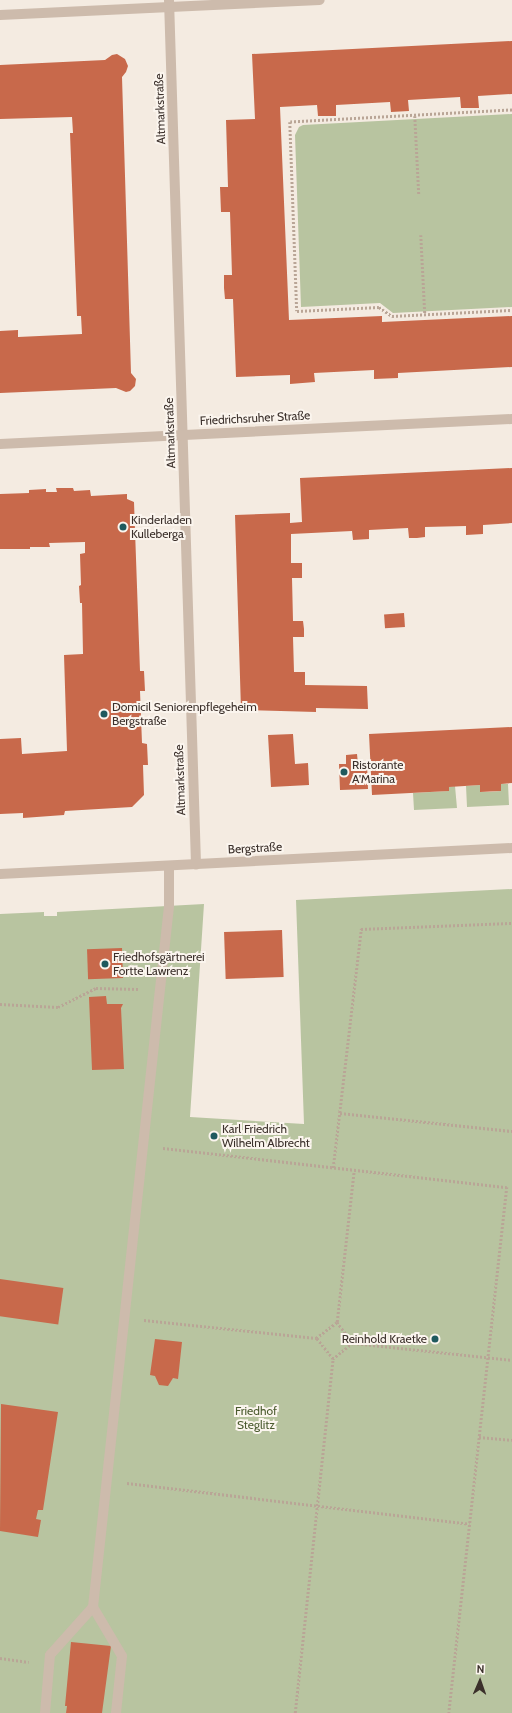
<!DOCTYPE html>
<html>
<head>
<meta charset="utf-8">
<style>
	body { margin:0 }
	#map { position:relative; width:512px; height:1713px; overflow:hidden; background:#f4ebe1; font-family:Cabin,sans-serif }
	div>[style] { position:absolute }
	.green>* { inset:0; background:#b8c4a0 }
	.building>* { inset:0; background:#c8694b; transform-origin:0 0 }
	.path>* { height:2.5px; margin-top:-1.25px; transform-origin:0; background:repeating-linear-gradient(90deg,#b9a596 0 2px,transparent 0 4px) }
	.minor>* { height:10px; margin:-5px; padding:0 5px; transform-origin:5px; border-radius:5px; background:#cdbbac }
	.dots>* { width:11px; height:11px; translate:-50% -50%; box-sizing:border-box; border:2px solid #fbf5ee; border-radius:50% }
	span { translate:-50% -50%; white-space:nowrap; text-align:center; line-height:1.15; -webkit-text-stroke:4px #fbf5ee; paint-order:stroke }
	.street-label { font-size:12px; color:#3b302b }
	.poi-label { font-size:12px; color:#3b302b }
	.left { translate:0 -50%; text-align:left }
	.right { translate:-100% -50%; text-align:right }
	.park-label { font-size:12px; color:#4a5a2e }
	.north { position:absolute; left:460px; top:1661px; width:40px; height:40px; -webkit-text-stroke:3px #fbf5ee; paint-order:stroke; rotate:2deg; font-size:11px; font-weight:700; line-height:16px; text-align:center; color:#3b302b }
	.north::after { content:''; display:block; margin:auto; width:14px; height:18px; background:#3b302b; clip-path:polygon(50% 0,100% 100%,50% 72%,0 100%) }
</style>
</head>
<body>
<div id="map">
	<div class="green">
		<i style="clip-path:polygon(512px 114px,512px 307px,393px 313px,380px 303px,301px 307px,295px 135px,299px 127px,303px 125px)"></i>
		<i style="clip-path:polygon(501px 784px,508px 784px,509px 805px,467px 807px,466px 786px,480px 785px,480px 792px,490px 792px,501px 791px)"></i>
		<i style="clip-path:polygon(455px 786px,457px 808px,414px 810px,413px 793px,449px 791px,449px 787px)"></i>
		<i style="clip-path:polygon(512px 889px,512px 1713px,0 1713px,0 914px,44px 912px,44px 916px,57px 916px,57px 912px,204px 904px,190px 1117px,304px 1124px,296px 900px)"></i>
	</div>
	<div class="building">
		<i style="clip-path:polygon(512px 41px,512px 94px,478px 96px,479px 108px,461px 108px,460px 97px,408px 100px,409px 111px,391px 112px,390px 102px,336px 105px,336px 116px,318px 116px,317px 105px,280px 107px,289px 320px,382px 316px,382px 322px,512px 316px,512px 367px,398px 373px,398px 378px,374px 379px,374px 370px,314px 373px,315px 382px,290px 384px,290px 375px,236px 377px,233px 299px,225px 299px,224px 288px,224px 275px,232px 275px,230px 212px,221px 212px,220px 187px,228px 187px,226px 120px,255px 119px,252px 54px)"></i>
		<i style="clip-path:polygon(117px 54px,125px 59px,128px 66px,126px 72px,122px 77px,131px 373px,136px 379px,135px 386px,130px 391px,126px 392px,116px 388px,0 393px,0 331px,18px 330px,18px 337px,82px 334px,81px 316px,77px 316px,70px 133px,73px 133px,72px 117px,0 119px,0 65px,105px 60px,112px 55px)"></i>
		<i style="clip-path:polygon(512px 468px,512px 523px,483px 525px,483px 534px,466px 535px,466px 526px,425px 527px,425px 537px,417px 538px,409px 538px,408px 528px,369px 530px,369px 539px,353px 540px,352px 531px,291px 534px,291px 563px,302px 563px,302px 578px,292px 578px,293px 621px,303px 621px,304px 629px,304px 637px,293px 637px,294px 672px,305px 672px,305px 685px,367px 686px,368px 709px,316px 708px,316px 712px,241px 710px,235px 515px,290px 513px,290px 523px,302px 522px,300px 478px)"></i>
		<i style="clip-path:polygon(56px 488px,73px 488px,74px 491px,90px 490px,91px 496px,127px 494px,127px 499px,134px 502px,140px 671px,144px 671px,145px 691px,140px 691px,142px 743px,147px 744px,148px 765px,143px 765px,144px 795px,132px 807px,65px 811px,64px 815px,23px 818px,23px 813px,0 814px,0 739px,21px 738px,22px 754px,67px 751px,64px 655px,83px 654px,82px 603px,80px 603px,79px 586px,81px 585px,80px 554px,85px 553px,85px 542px,49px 543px,50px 547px,30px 547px,30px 549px,0 549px,0 494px,29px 493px,29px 490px,46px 489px,46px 492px,57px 492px)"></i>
		<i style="left:404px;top:613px;width:14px;height:20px;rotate:86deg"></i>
		<i style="clip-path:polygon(512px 727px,512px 783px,501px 784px,501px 791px,480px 792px,480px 785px,449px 787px,449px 791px,372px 795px,369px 734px)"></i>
		<i style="clip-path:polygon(293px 734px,295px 764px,308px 763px,309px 785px,271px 787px,268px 735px)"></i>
		<i style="clip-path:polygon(357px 754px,358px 764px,367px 763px,368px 789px,340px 790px,339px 764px,346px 764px,346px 755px)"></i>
		<i style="left:282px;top:930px;width:47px;height:58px;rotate:88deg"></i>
		<i style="left:122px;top:948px;width:30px;height:35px;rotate:88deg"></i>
		<i style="clip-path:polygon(106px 996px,107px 1004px,123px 1004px,121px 1008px,124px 1069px,92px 1070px,89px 997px)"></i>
		<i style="left:0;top:1279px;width:64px;height:37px;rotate:8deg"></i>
		<i style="clip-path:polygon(155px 1339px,182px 1342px,178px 1379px,173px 1378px,168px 1386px,159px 1385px,155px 1376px,150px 1375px)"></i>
		<i style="clip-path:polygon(1px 1404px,58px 1412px,43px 1510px,38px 1510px,36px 1519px,41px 1520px,38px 1537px,0 1531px)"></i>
		<i style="clip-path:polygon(71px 1642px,111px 1646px,102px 1713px,66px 1713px,67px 1706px,65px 1706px)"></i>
	</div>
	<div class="path">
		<i style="left:512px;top:110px;width:222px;rotate:176.9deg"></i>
		<i style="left:290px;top:122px;width:189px;rotate:87.9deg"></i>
		<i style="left:297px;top:311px;width:82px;rotate:-2.8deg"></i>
		<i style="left:379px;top:307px;width:16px;rotate:35deg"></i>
		<i style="left:392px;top:316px;width:120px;rotate:-2.9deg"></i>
		<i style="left:415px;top:116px;width:78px;rotate:87.1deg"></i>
		<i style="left:421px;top:235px;width:79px;rotate:87.1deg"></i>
		<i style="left:0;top:1004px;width:58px;rotate:3deg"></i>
		<i style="left:58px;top:1007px;width:42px;rotate:-26.6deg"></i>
		<i style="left:96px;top:988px;width:42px;rotate:1.4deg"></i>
		<i style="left:340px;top:1113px;width:173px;rotate:6deg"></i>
		<i style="left:163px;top:1148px;width:346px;rotate:6.5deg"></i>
		<i style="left:507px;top:1187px;width:529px;rotate:96.29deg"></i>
		<i style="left:333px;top:1168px;width:241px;rotate:-83.3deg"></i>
		<i style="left:361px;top:929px;width:151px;rotate:-2.3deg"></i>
		<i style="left:144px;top:1320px;width:173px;rotate:6deg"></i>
		<i style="left:316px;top:1338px;width:26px;rotate:-37deg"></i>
		<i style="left:337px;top:1322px;width:26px;rotate:53deg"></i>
		<i style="left:353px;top:1343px;width:26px;rotate:141deg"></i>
		<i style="left:333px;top:1359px;width:27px;rotate:-129deg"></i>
		<i style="left:337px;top:1322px;width:152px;rotate:-83.6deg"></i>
		<i style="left:353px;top:1343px;width:160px;rotate:6.1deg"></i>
		<i style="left:479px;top:1437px;width:33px;rotate:5deg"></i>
		<i style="left:127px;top:1483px;width:345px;rotate:6.8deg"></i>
		<i style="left:0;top:1658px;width:29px;rotate:8deg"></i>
		<i style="left:295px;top:1713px;width:356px;rotate:-83.9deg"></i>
	</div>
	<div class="minor">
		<i style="left:169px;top:0;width:865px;rotate:88.21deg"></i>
		<i style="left:0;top:15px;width:320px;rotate:-2.7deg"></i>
		<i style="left:0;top:444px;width:513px;rotate:-2.8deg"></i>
		<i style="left:0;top:874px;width:513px;rotate:-2.91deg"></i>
		<i style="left:45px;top:1713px;width:58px;rotate:-85.1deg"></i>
		<i style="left:50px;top:1655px;width:64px;rotate:-48.1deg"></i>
		<i style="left:116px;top:1713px;width:57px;rotate:-84deg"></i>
		<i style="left:122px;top:1656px;width:57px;rotate:-120.6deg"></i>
		<i style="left:93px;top:1607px;width:705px;rotate:-83.81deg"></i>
		<i style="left:169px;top:906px;width:40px;rotate:-90deg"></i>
	</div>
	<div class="dots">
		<i style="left:123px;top:527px;background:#1f5a5e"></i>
		<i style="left:104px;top:714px;background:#1f5a5e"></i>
		<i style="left:344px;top:772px;background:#1f5a5e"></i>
		<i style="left:105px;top:964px;background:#1f5a5e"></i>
		<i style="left:214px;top:1136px;background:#1f5a5e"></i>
		<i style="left:435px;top:1339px;background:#1f5a5e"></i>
	</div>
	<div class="street-label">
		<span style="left:160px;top:109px;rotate:-92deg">Altmarkstraße</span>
		<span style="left:255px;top:418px;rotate:-3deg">Friedrichsruher Straße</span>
		<span style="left:170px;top:433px;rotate:-92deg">Altmarkstraße</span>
		<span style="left:180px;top:780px;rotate:-92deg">Altmarkstraße</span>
		<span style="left:255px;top:848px;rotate:-3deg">Bergstraße</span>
	</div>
	<div class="poi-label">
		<span class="left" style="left:131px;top:527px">Kinderladen<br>Kulleberga</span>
		<span class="left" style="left:112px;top:714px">Domicil Seniorenpflegeheim<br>Bergstraße</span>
		<span class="left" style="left:352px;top:772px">Ristorante<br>A'Marina</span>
		<span class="left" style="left:113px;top:964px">Friedhofsgärtnerei<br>Fortte Lawrenz</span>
		<span class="left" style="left:222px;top:1136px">Karl Friedrich<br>Wilhelm Albrecht</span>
		<span class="right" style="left:427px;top:1339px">Reinhold Kraetke</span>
	</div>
	<div class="park-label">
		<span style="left:256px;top:1418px">Friedhof<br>Steglitz</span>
	</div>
	<div class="north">N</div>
</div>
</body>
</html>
